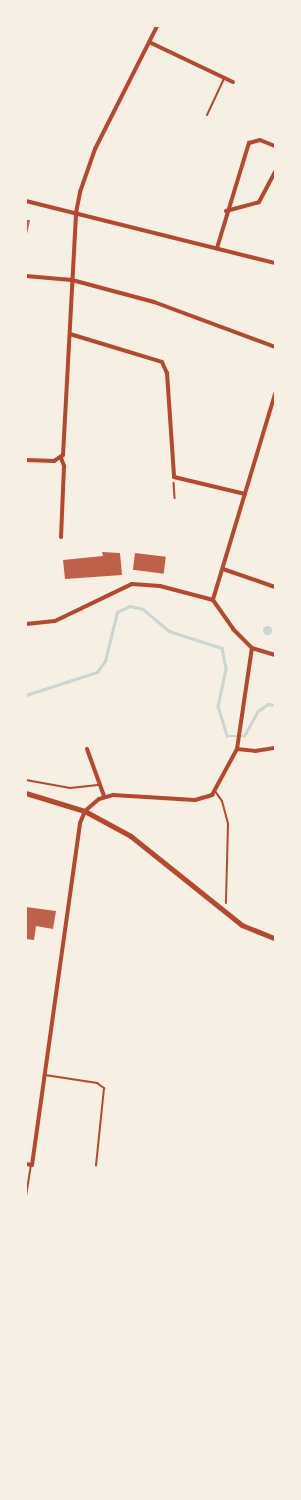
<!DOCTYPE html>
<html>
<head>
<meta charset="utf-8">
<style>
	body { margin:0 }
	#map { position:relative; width:301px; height:1500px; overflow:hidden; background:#f6efe4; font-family:"Archivo Narrow",sans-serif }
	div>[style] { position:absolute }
	.water>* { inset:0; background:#c9d6d2 }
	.round { border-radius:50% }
	.stream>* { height:2.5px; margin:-1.25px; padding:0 1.25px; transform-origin:1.25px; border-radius:1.25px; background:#c9d6d2 }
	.building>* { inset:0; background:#bf614a; transform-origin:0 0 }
	.path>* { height:1.5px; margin:-0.75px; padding:0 0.75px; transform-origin:0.75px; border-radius:0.75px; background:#b5482f }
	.service>* { height:2px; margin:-1px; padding:0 1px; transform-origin:1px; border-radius:1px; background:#b5482f }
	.minor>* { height:4px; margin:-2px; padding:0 2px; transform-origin:2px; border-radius:2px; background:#b5482f }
	.tertiary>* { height:4.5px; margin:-2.25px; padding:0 2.25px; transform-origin:2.25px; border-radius:2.25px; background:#b5482f }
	span { translate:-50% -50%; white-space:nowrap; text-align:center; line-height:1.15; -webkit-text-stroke:4px #f6efe4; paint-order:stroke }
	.frame { position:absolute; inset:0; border:27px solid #f6efe4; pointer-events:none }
</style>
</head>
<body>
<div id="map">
	<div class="water">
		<i class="round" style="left:262.5px;top:625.5px;width:9px;height:9px"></i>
	</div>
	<div class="stream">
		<i style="left:26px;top:695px;width:75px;rotate:-17.9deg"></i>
		<i style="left:97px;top:672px;width:14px;rotate:-54deg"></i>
		<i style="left:105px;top:661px;width:50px;rotate:-76.2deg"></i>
		<i style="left:117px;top:612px;width:14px;rotate:-25deg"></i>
		<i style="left:130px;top:606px;width:13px;rotate:13deg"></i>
		<i style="left:143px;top:609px;width:34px;rotate:40deg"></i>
		<i style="left:169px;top:631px;width:56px;rotate:17.8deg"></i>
		<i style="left:222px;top:648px;width:21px;rotate:79deg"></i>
		<i style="left:226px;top:669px;width:38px;rotate:102deg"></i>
		<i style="left:218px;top:706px;width:31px;rotate:73deg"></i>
		<i style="left:227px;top:736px;width:17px"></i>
		<i style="left:244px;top:736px;width:29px;rotate:-61deg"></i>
		<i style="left:258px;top:711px;width:12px;rotate:-35deg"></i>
		<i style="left:268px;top:704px;width:7px;rotate:8deg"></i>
	</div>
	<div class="building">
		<i style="clip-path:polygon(26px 220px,30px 220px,27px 234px,26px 234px)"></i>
		<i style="clip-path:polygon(102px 552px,120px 553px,122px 575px,65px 579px,63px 560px,103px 556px)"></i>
		<i style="left:135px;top:553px;width:31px;height:17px;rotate:7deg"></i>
		<i style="clip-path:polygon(26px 907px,56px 911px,53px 929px,36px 926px,34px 940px,26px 939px)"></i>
	</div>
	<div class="path">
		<i style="left:174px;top:483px;width:15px;rotate:86deg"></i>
	</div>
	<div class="service">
		<i style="left:207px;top:115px;width:40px;rotate:-65deg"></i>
		<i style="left:26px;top:780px;width:45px;rotate:10.3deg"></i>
		<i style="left:70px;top:788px;width:28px;rotate:-6deg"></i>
		<i style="left:215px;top:791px;width:12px;rotate:55deg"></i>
		<i style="left:222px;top:801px;width:24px;rotate:75deg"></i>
		<i style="left:228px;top:824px;width:79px;rotate:91.5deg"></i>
		<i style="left:45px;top:1075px;width:53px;rotate:8.7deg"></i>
		<i style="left:97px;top:1083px;width:9px;rotate:36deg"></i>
		<i style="left:104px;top:1088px;width:78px;rotate:95.9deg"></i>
		<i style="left:26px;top:1196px;width:30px;rotate:-81deg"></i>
	</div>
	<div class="minor">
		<i style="left:149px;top:42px;width:93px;rotate:25.5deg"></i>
		<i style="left:26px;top:201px;width:257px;rotate:14deg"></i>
		<i style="left:226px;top:211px;width:34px;rotate:-15deg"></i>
		<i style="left:259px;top:202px;width:34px;rotate:-62deg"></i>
		<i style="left:217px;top:248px;width:110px;rotate:-73.1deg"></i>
		<i style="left:249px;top:143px;width:11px;rotate:-15deg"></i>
		<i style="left:260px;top:140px;width:16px;rotate:22deg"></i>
		<i style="left:26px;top:276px;width:46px;rotate:5deg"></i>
		<i style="left:72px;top:280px;width:85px;rotate:15deg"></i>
		<i style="left:154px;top:302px;width:129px;rotate:20.4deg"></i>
		<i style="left:70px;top:334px;width:96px;rotate:16.9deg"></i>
		<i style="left:162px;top:362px;width:12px;rotate:66deg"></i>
		<i style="left:167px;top:373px;width:104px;rotate:86.1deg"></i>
		<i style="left:174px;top:477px;width:73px;rotate:13.5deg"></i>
		<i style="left:275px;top:394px;width:215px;rotate:106.8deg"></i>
		<i style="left:213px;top:600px;width:35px;rotate:55deg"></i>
		<i style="left:233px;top:629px;width:27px;rotate:45deg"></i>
		<i style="left:252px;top:648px;width:24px;rotate:17deg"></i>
		<i style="left:61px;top:458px;width:9px;rotate:69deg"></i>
		<i style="left:64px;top:466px;width:71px;rotate:92.4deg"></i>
		<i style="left:26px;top:460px;width:28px;rotate:2deg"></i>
		<i style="left:54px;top:461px;width:11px;rotate:-34deg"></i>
		<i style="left:63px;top:455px;width:242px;rotate:-86.9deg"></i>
		<i style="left:76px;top:213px;width:21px;rotate:-79deg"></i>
		<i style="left:80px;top:192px;width:46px;rotate:-70.8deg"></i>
		<i style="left:95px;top:149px;width:138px;rotate:-63.2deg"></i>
		<i style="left:223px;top:569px;width:55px;rotate:19.1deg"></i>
		<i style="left:26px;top:624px;width:29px;rotate:-6deg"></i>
		<i style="left:55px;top:621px;width:85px;rotate:-25.7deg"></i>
		<i style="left:132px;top:584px;width:28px;rotate:4deg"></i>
		<i style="left:160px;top:586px;width:55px;rotate:14.8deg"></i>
		<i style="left:87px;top:749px;width:50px;rotate:70.1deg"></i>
		<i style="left:237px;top:749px;width:18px;rotate:6deg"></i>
		<i style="left:255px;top:751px;width:20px;rotate:-9deg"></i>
		<i style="left:26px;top:1164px;width:6px;rotate:9deg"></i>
		<i style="left:32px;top:1165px;width:345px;rotate:-82deg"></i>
		<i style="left:80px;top:823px;width:13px;rotate:-67deg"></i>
		<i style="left:85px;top:811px;width:18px;rotate:-41deg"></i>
		<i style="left:99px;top:799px;width:15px;rotate:-16deg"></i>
		<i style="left:113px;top:795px;width:82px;rotate:3.5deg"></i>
		<i style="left:195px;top:800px;width:18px;rotate:-16deg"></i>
		<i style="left:212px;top:795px;width:52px;rotate:-61.5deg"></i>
		<i style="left:237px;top:749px;width:102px;rotate:-81.6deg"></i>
	</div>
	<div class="tertiary">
		<i style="left:26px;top:793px;width:62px;rotate:17deg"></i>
		<i style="left:85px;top:811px;width:52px;rotate:28.5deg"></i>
		<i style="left:131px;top:836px;width:142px;rotate:38.7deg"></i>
		<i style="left:242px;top:925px;width:35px;rotate:22deg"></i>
	</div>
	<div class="frame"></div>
</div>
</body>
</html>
